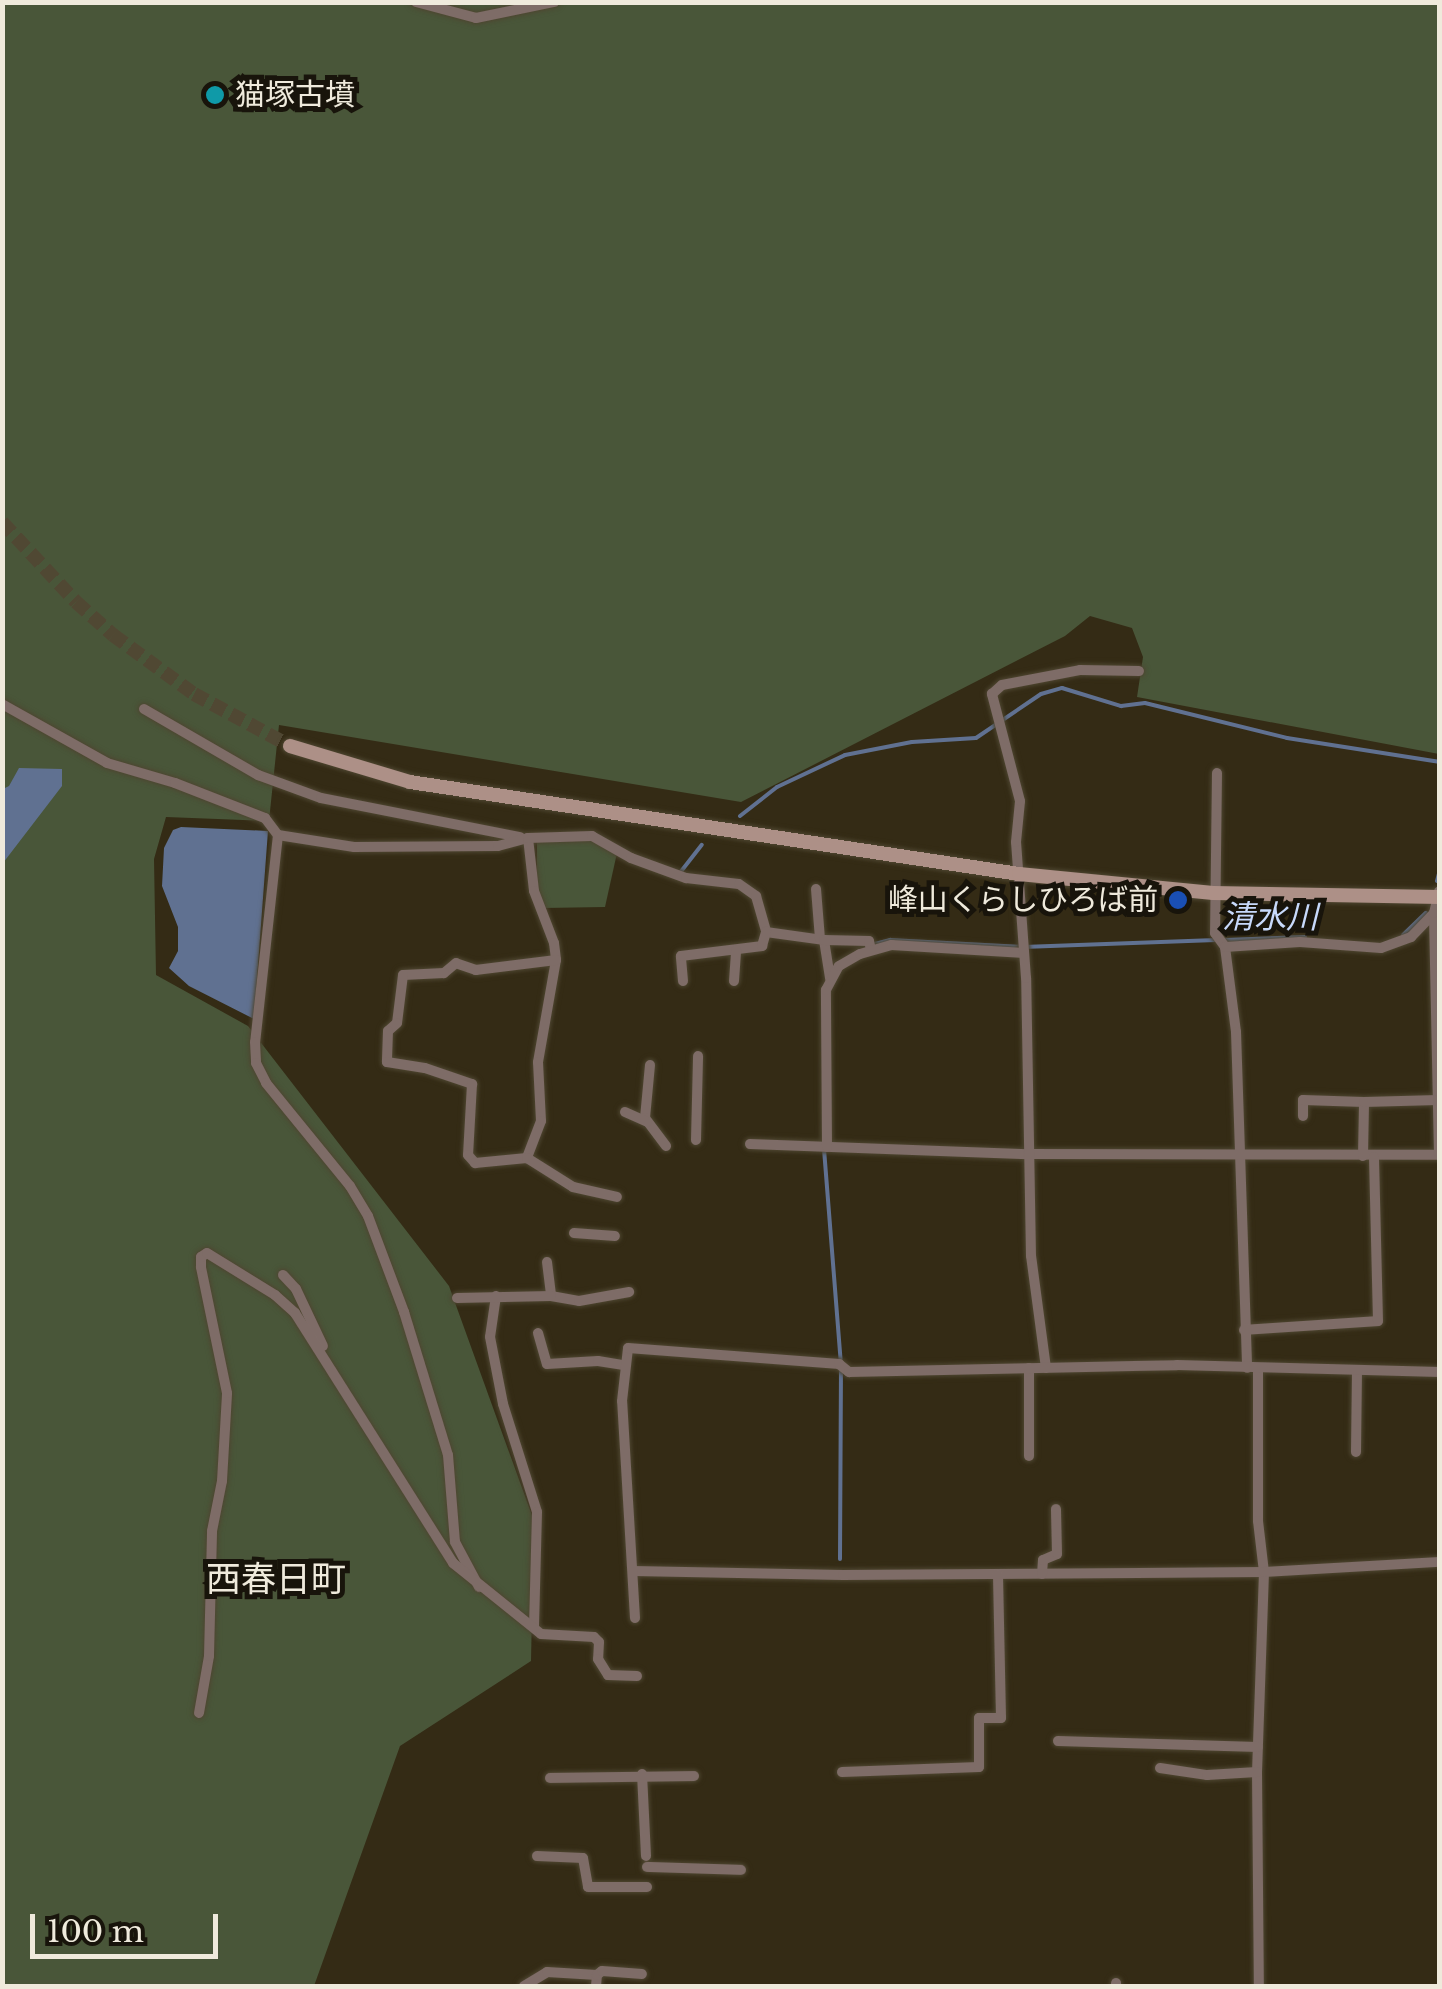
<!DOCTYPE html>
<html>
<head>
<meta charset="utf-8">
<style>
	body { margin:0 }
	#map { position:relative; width:1442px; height:1989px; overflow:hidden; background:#342b15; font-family:"Libre Baskerville","Noto Sans JP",serif }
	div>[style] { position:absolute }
	.green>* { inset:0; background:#495639 }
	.water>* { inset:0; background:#607191 }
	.stream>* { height:4px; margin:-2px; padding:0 2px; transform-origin:2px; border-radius:2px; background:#607191 }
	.secondary-tunnel>* { height:14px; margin-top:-7px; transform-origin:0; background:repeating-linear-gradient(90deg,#504833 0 14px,transparent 0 21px) }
	.roads { filter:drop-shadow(0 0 2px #4e4631) drop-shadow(0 0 2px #4e4631) }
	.street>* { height:10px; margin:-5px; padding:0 5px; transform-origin:5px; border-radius:5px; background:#7e6c67 }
	.secondary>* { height:14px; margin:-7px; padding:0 7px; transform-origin:7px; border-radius:7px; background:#ad9087 }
	.dots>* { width:28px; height:28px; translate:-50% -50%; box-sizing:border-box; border:5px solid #18140b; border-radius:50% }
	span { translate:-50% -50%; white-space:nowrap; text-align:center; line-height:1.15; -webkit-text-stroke:10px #18140b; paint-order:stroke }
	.poi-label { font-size:30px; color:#efeadc }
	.left { translate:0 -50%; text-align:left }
	.right { translate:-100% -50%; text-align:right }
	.water-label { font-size:32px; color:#c7d9fb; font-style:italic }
	.quarter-label { font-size:35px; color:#efeadc }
	.frame { position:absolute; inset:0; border:5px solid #efeadc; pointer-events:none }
	.scale { position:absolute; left:30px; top:1914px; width:188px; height:45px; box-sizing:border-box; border:5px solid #efeadc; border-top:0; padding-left:12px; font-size:30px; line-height:35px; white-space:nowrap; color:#efeadc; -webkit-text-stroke:8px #18140b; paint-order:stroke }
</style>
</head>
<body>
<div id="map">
	<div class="green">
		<i style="clip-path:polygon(3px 3px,1439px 3px,1439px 754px,1137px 697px,1143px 657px,1132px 628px,1090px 616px,1065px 636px,741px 802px,279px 725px,269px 821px,166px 817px,154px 859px,156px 975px,248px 1026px,449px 1286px,534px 1521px,531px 1661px,400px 1746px,314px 1986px,3px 1986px)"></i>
		<i style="clip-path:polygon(537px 840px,596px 840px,617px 853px,605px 907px,544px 908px,537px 886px)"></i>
	</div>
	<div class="water">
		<i style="clip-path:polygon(19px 768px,62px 769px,62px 786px,3px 863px,3px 789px,9px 786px)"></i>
		<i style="clip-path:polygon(181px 827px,268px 831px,254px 1019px,189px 986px,169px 968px,178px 951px,178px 927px,162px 886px,164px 848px,173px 830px)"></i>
	</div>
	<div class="stream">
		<i style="left:740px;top:816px;width:47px;rotate:-38.1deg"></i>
		<i style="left:777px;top:787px;width:75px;rotate:-25.2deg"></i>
		<i style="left:845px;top:755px;width:68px;rotate:-11deg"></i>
		<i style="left:912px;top:742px;width:64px;rotate:-3.6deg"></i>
		<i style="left:976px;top:738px;width:78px;rotate:-34.1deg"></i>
		<i style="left:1041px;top:694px;width:22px;rotate:-16deg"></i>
		<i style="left:1062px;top:688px;width:62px;rotate:17deg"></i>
		<i style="left:1121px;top:706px;width:24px;rotate:-7deg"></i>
		<i style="left:1145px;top:703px;width:146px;rotate:13.8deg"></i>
		<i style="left:1287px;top:738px;width:155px;rotate:8.9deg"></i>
		<i style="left:679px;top:874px;width:37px;rotate:-52deg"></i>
		<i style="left:1437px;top:881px;width:11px;rotate:-75deg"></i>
		<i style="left:1403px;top:935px;width:32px;rotate:-44deg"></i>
		<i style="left:1225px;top:940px;width:80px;rotate:-2.1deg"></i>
		<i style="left:871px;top:945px;width:20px;rotate:-15deg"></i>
		<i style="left:890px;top:940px;width:133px;rotate:3deg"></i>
		<i style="left:1023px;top:947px;width:193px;rotate:-2.1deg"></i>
		<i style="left:824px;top:1149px;width:218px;rotate:85.5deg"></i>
		<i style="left:841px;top:1366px;width:193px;rotate:90.3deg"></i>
	</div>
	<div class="secondary-tunnel">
		<i style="left:2px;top:522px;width:109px;rotate:47.2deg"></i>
		<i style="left:76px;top:602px;width:50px;rotate:41.7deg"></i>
		<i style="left:113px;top:635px;width:100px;rotate:36.1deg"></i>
		<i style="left:194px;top:694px;width:109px;rotate:28.4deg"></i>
	</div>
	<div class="roads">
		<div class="street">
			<i style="left:416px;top:2px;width:62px;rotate:14.9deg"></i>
			<i style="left:476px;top:18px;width:80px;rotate:-11.6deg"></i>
			<i style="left:2px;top:704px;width:120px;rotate:29.3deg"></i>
			<i style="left:107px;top:763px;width:71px;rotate:16.4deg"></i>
			<i style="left:175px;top:783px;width:97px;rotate:21.3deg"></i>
			<i style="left:265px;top:818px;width:21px;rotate:53deg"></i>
			<i style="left:278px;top:835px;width:208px;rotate:96.3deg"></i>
			<i style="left:255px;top:1042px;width:21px;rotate:87deg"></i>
			<i style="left:256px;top:1063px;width:22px;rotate:63deg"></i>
			<i style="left:266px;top:1083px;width:133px;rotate:50.8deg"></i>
			<i style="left:350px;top:1186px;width:35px;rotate:59deg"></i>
			<i style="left:368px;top:1216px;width:103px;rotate:69.4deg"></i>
			<i style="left:404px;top:1312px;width:150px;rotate:72.9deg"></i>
			<i style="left:448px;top:1455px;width:87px;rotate:85.4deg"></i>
			<i style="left:455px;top:1542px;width:51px;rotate:61.9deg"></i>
			<i style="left:144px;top:709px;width:132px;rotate:30.1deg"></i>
			<i style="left:258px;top:775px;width:67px;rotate:20.1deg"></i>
			<i style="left:321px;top:798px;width:203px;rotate:11.1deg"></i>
			<i style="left:1217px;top:773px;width:160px;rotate:90.7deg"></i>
			<i style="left:1215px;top:933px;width:17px;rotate:54deg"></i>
			<i style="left:1225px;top:947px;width:86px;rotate:82.6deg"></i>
			<i style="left:1236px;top:1032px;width:336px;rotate:88.1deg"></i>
			<i style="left:278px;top:835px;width:77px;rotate:9deg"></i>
			<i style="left:354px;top:847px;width:144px;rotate:-0.4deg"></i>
			<i style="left:498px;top:846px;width:31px;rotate:-15deg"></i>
			<i style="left:528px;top:838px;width:53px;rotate:83.5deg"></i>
			<i style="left:534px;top:891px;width:56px;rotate:69deg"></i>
			<i style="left:554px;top:943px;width:17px;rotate:83deg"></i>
			<i style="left:556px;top:960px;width:104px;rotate:100deg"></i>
			<i style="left:538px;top:1062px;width:59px;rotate:87.1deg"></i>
			<i style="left:541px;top:1121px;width:40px;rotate:111deg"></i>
			<i style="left:528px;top:838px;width:64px;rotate:-1.8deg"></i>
			<i style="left:592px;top:836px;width:45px;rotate:29.4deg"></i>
			<i style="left:631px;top:858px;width:59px;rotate:20deg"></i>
			<i style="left:686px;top:878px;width:53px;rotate:6.5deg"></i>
			<i style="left:739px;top:884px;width:21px;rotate:35deg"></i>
			<i style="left:756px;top:896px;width:37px;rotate:74deg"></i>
			<i style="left:766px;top:932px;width:59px;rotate:7.9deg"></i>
			<i style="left:824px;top:940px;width:39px;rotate:81deg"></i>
			<i style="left:816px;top:889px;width:50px;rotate:85.4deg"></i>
			<i style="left:824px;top:940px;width:45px;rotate:1.3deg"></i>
			<i style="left:869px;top:941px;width:9px;rotate:77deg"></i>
			<i style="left:1225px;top:947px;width:75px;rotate:-3.8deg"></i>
			<i style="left:1300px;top:942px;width:81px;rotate:4.2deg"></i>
			<i style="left:1381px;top:948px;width:32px;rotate:-20deg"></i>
			<i style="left:1411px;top:937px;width:33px;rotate:-46deg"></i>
			<i style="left:556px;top:960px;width:81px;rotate:172.9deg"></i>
			<i style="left:476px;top:970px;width:21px;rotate:-161deg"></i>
			<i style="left:456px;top:963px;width:16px;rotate:140deg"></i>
			<i style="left:444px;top:973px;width:41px;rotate:177.2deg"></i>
			<i style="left:403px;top:975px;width:48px;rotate:97.1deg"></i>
			<i style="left:397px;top:1023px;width:12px;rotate:138deg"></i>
			<i style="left:388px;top:1031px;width:31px;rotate:92deg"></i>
			<i style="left:387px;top:1062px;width:38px;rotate:9deg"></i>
			<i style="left:425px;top:1068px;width:50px;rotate:18.8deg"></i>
			<i style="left:472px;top:1084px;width:71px;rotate:93.2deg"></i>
			<i style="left:468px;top:1155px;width:11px;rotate:49deg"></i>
			<i style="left:475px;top:1163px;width:52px;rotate:-5.5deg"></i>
			<i style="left:527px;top:1158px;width:54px;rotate:32.2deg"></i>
			<i style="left:573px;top:1187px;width:45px;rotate:12.8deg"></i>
			<i style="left:683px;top:981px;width:25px;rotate:-95deg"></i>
			<i style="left:681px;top:956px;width:82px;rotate:-7deg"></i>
			<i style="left:762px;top:946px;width:15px;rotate:-74deg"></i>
			<i style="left:734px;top:981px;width:31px;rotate:-86deg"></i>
			<i style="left:650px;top:1065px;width:53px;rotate:95.4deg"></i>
			<i style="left:645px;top:1118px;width:35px;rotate:53deg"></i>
			<i style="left:625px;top:1112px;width:24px;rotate:24deg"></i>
			<i style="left:1303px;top:1116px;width:16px;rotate:-90deg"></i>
			<i style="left:1303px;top:1100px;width:61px;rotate:1.9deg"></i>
			<i style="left:696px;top:1140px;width:84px;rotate:-88.6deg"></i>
			<i style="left:750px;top:1144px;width:278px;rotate:2.1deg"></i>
			<i style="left:1028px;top:1154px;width:412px;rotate:0.1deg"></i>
			<i style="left:827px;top:1147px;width:157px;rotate:-90.4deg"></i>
			<i style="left:826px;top:990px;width:27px;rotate:-62deg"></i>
			<i style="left:839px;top:966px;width:24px;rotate:-30deg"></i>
			<i style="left:860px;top:954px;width:33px;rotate:-16deg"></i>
			<i style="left:892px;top:945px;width:132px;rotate:3.5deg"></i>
			<i style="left:1439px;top:1155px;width:242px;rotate:-91.2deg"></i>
			<i style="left:1434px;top:913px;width:22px;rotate:-77deg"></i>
			<i style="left:1363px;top:1156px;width:54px;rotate:-88.9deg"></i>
			<i style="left:1364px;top:1102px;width:74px;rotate:-1.5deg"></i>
			<i style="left:574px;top:1233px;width:41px;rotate:4.2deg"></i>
			<i style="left:547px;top:1262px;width:34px;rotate:83deg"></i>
			<i style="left:551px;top:1296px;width:28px;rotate:10deg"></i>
			<i style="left:579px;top:1301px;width:51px;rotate:-10.2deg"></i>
			<i style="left:283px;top:1275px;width:19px;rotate:47deg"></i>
			<i style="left:296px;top:1289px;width:63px;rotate:64.7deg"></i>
			<i style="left:496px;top:1296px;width:41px;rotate:98.3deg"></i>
			<i style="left:490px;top:1337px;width:68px;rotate:79deg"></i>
			<i style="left:503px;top:1404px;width:113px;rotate:72.5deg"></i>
			<i style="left:537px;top:1512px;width:115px;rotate:91.5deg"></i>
			<i style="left:457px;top:1298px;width:94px;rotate:-1.2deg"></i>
			<i style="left:1244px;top:1330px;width:134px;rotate:-3.8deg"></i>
			<i style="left:1378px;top:1321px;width:164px;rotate:-91.4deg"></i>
			<i style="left:538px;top:1333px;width:32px;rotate:74deg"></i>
			<i style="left:547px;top:1364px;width:51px;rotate:-3.4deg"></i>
			<i style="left:598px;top:1361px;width:26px;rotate:9deg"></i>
			<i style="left:1046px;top:1368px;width:113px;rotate:-97.6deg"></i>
			<i style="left:1031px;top:1256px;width:278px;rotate:-91deg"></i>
			<i style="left:1026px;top:978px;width:136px;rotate:-94.2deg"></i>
			<i style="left:1016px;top:842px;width:41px;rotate:-84.4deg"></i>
			<i style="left:1020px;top:801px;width:111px;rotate:-104.7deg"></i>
			<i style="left:992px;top:694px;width:13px;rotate:-42deg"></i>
			<i style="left:1002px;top:685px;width:79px;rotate:-10.9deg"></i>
			<i style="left:1080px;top:670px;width:59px;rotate:1deg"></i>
			<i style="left:1258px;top:1369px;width:152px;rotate:90deg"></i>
			<i style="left:1258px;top:1521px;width:51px;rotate:83.3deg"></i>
			<i style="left:1264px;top:1572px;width:200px;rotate:92deg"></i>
			<i style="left:1257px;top:1772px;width:214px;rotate:89.5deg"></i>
			<i style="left:1356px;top:1452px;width:80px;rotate:-89.3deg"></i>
			<i style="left:1029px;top:1456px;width:88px;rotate:-90deg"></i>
			<i style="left:633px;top:1571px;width:210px;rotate:1.1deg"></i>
			<i style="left:843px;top:1575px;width:421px;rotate:-0.4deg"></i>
			<i style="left:1264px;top:1572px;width:176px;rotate:-3.3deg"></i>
			<i style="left:1042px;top:1574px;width:14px;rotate:-86deg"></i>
			<i style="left:1043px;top:1560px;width:15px;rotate:-23deg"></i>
			<i style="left:1057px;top:1554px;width:45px;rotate:-91.3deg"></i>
			<i style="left:635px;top:1618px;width:217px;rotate:-93.4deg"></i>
			<i style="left:622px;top:1401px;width:53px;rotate:-83.5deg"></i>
			<i style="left:628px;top:1348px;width:212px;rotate:4.3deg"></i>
			<i style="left:839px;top:1364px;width:13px;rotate:39deg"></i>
			<i style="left:849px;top:1372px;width:328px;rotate:-1.2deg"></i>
			<i style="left:1177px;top:1365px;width:263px;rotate:1.5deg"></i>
			<i style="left:199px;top:1713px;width:58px;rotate:-80deg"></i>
			<i style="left:209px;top:1656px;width:125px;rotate:-88.6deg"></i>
			<i style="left:212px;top:1531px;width:51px;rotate:-78.7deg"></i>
			<i style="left:222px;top:1481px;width:88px;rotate:-86.7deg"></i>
			<i style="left:227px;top:1393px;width:129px;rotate:-101.7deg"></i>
			<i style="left:201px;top:1267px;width:10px;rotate:-90deg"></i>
			<i style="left:201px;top:1257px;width:7px;rotate:-34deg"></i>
			<i style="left:207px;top:1253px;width:80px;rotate:31.7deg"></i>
			<i style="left:275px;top:1295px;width:27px;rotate:42deg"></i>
			<i style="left:295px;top:1313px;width:296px;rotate:57.7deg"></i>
			<i style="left:453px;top:1563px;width:113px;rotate:38.9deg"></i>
			<i style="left:541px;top:1634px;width:53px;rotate:3.2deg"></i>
			<i style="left:594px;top:1637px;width:7px;rotate:45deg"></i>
			<i style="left:599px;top:1642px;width:17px;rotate:93deg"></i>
			<i style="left:598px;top:1659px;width:19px;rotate:58deg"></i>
			<i style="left:608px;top:1675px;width:29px;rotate:2deg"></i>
			<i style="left:1058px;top:1741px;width:200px;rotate:1.7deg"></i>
			<i style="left:1160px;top:1768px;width:48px;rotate:8.5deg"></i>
			<i style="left:1207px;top:1775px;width:50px;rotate:-3.4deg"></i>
			<i style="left:842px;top:1772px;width:137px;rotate:-2.1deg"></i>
			<i style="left:979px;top:1767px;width:49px;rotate:-90deg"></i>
			<i style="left:979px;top:1718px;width:22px"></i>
			<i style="left:1001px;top:1718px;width:144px;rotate:-91.2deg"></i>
			<i style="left:642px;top:1774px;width:82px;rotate:87.2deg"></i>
			<i style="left:550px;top:1778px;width:144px;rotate:-0.8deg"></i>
			<i style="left:537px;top:1856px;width:46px;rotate:2.5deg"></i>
			<i style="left:583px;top:1858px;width:29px;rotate:80deg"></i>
			<i style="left:588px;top:1887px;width:59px"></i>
			<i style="left:647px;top:1867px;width:94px;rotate:1.8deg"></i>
			<i style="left:1116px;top:1983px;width:3px;rotate:90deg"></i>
			<i style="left:524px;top:1986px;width:27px;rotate:-31deg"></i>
			<i style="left:547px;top:1972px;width:50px;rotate:3.4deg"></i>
			<i style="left:596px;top:1986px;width:11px;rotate:-85deg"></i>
			<i style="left:597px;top:1975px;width:6px;rotate:-39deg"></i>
			<i style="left:602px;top:1971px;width:40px;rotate:4.3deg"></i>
		</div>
		<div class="secondary">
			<i style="left:290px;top:746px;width:125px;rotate:16.7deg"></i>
			<i style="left:410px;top:782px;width:616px;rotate:8.59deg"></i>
			<i style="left:1019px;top:874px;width:195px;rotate:5.6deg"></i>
			<i style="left:1213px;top:893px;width:227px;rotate:1deg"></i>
		</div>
	</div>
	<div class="dots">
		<i style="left:215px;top:95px;background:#0f9aa8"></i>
		<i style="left:1178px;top:900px;background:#1a4fb4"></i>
	</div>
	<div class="poi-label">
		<span class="left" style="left:235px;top:95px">猫塚古墳</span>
		<span class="right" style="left:1158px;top:900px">峰山くらしひろば前</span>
	</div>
	<div class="water-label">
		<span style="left:1270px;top:917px">清水川</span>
	</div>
	<div class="quarter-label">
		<span style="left:276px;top:1579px">西春日町</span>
	</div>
	<div class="frame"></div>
	<div class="scale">100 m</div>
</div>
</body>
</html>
